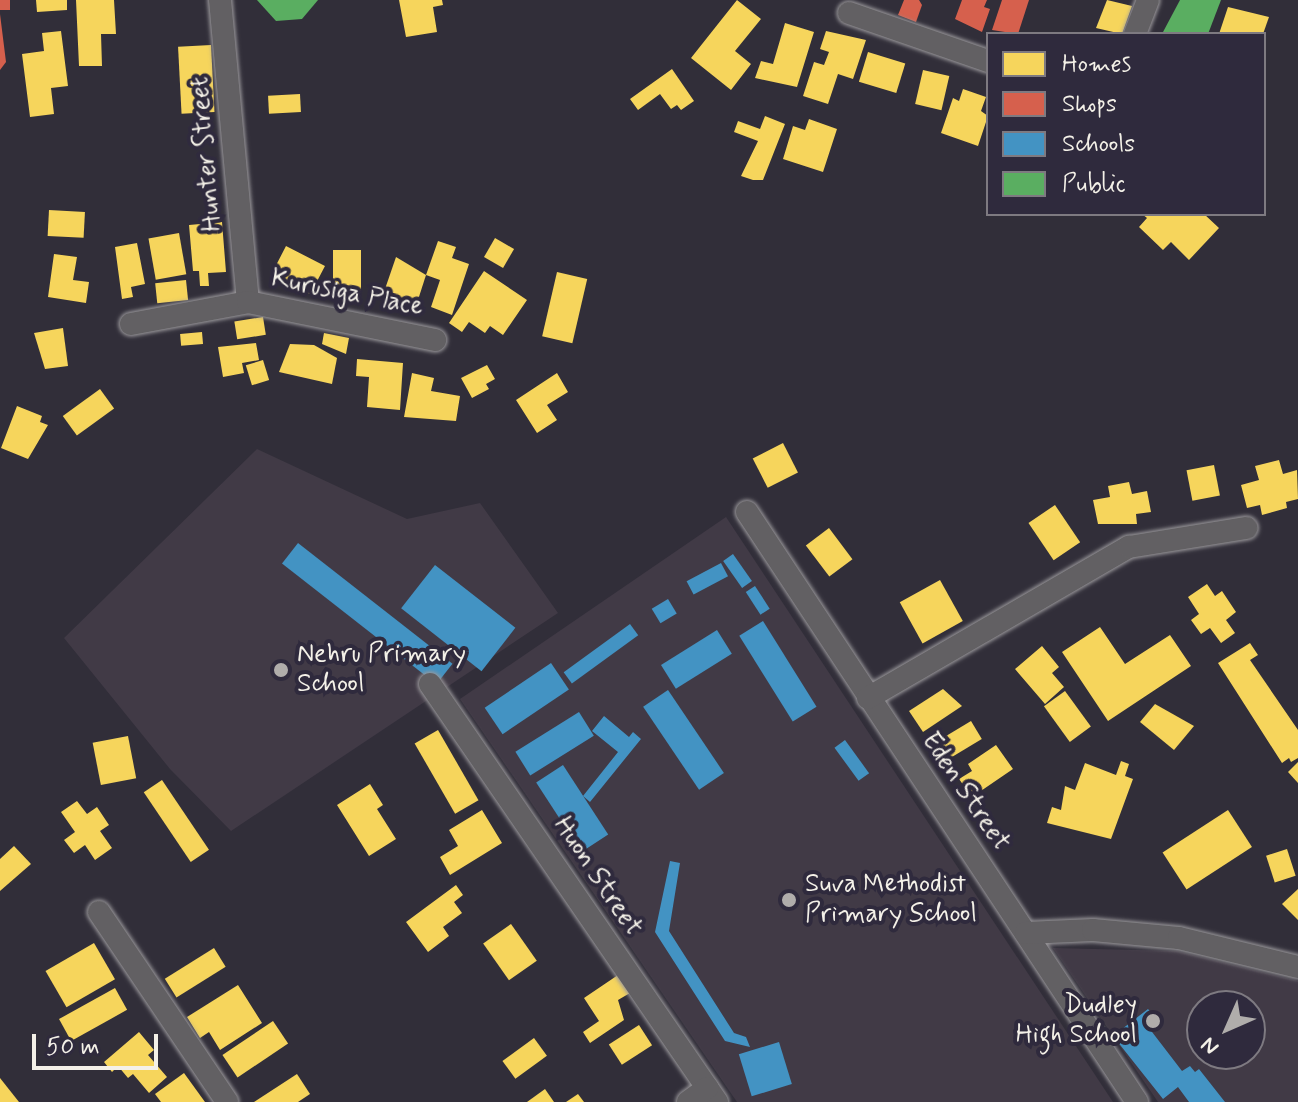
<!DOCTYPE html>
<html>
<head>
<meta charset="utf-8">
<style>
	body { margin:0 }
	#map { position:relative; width:1298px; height:1102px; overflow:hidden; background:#312e39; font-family:Mynerve,sans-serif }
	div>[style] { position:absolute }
	.built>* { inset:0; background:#413a46 }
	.homes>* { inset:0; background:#f6d55c; transform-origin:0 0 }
	.shops>* { inset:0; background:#d6604d; transform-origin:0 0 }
	.schools>* { inset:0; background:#4393c3; transform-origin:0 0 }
	.public>* { inset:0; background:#5aae61 }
	.roads { filter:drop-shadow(0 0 2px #9a989b) drop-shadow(0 0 2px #9a989b) }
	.minor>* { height:22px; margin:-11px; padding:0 11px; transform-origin:11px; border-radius:11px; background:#626063 }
	.dots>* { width:22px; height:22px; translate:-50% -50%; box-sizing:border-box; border:4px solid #2f2a3d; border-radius:50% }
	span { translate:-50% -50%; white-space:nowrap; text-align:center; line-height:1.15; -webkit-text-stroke:8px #2f2a3d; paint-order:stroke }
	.street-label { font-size:26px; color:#f4f1e8 }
	.poi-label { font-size:26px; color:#f4f1e8 }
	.left { translate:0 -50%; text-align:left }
	.right { translate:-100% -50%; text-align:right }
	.legend { position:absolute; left:986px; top:32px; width:280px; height:184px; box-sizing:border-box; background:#2f2a3d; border:2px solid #7e7a81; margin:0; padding:10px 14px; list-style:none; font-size:24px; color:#f4f1e8 }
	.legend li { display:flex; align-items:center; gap:16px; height:40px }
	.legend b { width:40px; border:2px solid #7e7a81 }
	.north { position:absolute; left:1186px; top:990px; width:80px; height:80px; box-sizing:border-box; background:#2f2a3d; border:2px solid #7e7a81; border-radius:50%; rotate:225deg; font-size:22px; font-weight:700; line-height:32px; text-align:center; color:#f4f1e8 }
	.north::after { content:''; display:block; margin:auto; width:28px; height:36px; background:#b0adab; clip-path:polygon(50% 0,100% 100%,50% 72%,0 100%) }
	.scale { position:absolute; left:32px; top:1034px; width:126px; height:36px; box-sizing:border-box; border:4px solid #f4f1e8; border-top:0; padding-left:10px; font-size:24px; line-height:28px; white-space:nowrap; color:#f4f1e8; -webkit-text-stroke:6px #2f2a3d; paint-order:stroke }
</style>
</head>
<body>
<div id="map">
	<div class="built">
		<i style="clip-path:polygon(257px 449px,407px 519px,480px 503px,558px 613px,231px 831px,170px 769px,64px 638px)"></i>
		<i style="clip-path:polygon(726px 517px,1113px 1102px,737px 1102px,460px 699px)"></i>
		<i style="clip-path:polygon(evenodd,1053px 948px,1177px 951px,1298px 981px,1298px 1102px,1158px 1102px,1053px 948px,1202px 1006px,1250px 1006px,1250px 1054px,1202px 1054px,1202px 1006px)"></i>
	</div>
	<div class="homes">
		<i style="clip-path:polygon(36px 0,67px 0,67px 10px,37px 12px)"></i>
		<i style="clip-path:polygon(76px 0,114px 0,116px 34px,101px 34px,102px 66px,79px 66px)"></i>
		<i style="clip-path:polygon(399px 0,442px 0,443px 5px,433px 7px,437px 32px,406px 37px)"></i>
		<i style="clip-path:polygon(737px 0,761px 19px,735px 51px,751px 64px,731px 90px,691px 58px)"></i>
		<i style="clip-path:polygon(1107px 0,1132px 6px,1122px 34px,1096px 28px)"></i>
		<i style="clip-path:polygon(1228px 7px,1269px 17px,1263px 34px,1219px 34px)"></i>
		<i style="clip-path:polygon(785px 23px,814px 32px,797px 87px,755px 78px,761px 61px,773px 64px)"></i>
		<i style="clip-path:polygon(61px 31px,68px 86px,51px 88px,54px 114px,30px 117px,22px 54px,44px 51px,42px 33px)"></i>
		<i style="clip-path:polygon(826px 31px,866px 40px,853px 79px,838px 74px,828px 104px,803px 96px,814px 62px,824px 65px,829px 52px,820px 49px)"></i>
		<i style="left:211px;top:45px;width:67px;height:33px;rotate:87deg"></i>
		<i style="left:868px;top:52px;width:39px;height:31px;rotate:17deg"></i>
		<i style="clip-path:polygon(672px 69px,694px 101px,681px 110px,677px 105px,671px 109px,660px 94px,638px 110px,630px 99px)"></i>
		<i style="left:923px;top:70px;width:27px;height:35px;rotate:13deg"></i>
		<i style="clip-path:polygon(963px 89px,986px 97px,981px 111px,988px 116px,978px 146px,941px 133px,953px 98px,959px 101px)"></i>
		<i style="left:300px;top:94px;width:18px;height:32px;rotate:87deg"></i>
		<i style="clip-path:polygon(765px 116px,785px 124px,763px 180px,753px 180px,741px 176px,758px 141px,734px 132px,738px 121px,760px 129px)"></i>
		<i style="clip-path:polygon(809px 119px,837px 129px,823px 172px,783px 159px,793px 126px,805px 130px)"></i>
		<i style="left:49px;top:210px;width:36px;height:26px;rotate:3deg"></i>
		<i style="clip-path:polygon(1142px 214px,1204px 214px,1219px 228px,1189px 260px,1171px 242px,1163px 250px,1139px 227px,1147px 218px)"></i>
		<i style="clip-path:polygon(222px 222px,226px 272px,208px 273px,209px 286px,200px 286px,199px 271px,193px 271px,189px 225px)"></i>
		<i style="left:179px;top:233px;width:42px;height:31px;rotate:80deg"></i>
		<i style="left:495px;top:238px;width:22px;height:22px;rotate:30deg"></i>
		<i style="clip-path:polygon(438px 241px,456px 247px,452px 258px,469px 264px,452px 315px,431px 307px,440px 280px,426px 275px)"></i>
		<i style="clip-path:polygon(137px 243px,145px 284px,131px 287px,133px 297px,122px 299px,115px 247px)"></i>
		<i style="clip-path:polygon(286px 246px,325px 266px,314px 287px,321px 291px,317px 297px,270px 277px)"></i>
		<i style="left:333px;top:250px;width:28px;height:47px"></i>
		<i style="clip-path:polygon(54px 254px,77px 257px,73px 280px,89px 282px,86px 303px,48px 297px)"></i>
		<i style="clip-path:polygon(396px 257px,426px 275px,417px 303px,384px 292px)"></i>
		<i style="clip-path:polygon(484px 271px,527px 300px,503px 335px,490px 326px,485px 333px,469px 322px,462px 332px,449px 323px)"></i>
		<i style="left:557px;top:272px;width:31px;height:66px;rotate:13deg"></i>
		<i style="left:186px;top:280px;width:20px;height:31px;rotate:84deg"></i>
		<i style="left:263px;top:317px;width:18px;height:29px;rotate:81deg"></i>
		<i style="clip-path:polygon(63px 328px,68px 366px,45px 369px,34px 333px)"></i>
		<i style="left:202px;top:332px;width:12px;height:22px;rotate:85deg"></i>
		<i style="clip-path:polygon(324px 333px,349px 338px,346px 354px,322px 344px)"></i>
		<i style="clip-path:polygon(256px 343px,259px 360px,242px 363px,244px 373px,223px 377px,218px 347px)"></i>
		<i style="clip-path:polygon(290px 344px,314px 345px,337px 358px,332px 384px,279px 372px)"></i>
		<i style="clip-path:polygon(357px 359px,403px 363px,400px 410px,367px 407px,369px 377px,356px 376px)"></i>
		<i style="left:263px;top:360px;width:21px;height:18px;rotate:73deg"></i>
		<i style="clip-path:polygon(487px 365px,495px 379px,486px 384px,489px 389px,472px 398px,461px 378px)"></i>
		<i style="clip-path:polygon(412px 373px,434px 378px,431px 391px,460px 396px,456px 421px,404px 417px)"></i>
		<i style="clip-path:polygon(557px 373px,568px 392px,547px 405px,557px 420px,537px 433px,516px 400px)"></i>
		<i style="left:100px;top:389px;width:24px;height:46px;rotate:54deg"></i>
		<i style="clip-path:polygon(17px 406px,42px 416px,40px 422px,48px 425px,28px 459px,1px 448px)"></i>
		<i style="left:783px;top:443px;width:33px;height:34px;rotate:63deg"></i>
		<i style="clip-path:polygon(1279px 460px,1283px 474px,1297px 470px,1298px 499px,1286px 502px,1287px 508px,1262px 515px,1260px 505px,1247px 508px,1241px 485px,1259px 480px,1255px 466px)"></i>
		<i style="left:1214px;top:465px;width:31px;height:28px;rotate:79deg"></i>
		<i style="clip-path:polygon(1129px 482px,1132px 494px,1147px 491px,1151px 512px,1136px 514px,1137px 524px,1098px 524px,1093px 500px,1110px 497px,1108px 486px)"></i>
		<i style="left:1055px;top:505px;width:45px;height:32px;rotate:56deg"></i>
		<i style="left:829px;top:528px;width:39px;height:29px;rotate:53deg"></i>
		<i style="left:940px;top:580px;width:47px;height:46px;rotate:61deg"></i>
		<i style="clip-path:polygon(1207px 584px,1215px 596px,1222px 591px,1236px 612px,1226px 620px,1235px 633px,1221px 643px,1210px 628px,1201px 634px,1191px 620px,1199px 614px,1188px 597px)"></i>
		<i style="clip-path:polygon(1100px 627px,1125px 664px,1170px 635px,1191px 666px,1108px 721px,1062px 652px)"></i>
		<i style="clip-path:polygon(1250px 643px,1258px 655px,1250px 660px,1298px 730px,1298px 758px,1291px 762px,1289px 758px,1282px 763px,1218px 663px)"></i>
		<i style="clip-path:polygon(1042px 646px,1059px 667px,1052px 673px,1064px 687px,1045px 704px,1015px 669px)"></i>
		<i style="clip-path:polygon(943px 689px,962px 706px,923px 732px,909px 711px)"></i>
		<i style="left:1065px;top:691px;width:44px;height:26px;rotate:54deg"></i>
		<i style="clip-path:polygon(1155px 704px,1194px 726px,1174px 750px,1140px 722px)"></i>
		<i style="left:971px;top:721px;width:21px;height:47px;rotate:59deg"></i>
		<i style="left:438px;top:730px;width:81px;height:27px;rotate:60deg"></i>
		<i style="left:128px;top:736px;width:43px;height:36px;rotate:79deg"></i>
		<i style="clip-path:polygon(996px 745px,1013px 769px,972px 797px,959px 779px,972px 771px,968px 764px)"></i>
		<i style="clip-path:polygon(1121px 761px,1129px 764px,1125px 776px,1133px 779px,1111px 839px,1047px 823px,1052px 807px,1061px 810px,1065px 786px,1075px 790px,1085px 763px,1116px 775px)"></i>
		<i style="clip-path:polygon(1298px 762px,1298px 783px,1288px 772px)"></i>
		<i style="left:162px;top:780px;width:84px;height:22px;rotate:56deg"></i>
		<i style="clip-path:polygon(370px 784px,383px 805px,377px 809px,396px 839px,369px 856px,337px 805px)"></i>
		<i style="clip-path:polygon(77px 801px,87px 814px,97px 807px,109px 825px,100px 831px,112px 848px,95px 860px,85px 845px,74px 853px,64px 840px,75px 832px,61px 812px)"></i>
		<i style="clip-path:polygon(482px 810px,502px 843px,450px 875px,440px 857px,458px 846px,449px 830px)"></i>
		<i style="left:1228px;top:810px;width:44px;height:78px;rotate:57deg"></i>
		<i style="clip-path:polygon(14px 846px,31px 864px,0 891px,0 859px)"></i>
		<i style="left:1287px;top:849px;width:28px;height:22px;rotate:72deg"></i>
		<i style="clip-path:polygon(456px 885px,463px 895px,454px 902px,462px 913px,443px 927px,449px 936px,428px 952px,406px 922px)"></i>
		<i style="clip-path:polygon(1298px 889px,1298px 920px,1282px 904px)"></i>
		<i style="left:511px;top:924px;width:45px;height:34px;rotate:55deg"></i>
		<i style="left:94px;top:943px;width:42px;height:56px;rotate:60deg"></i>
		<i style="left:214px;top:948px;width:22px;height:58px;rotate:58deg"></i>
		<i style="clip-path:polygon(618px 975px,630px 993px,618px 1000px,624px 1020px,590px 1043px,583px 1032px,599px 1021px,584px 998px)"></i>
		<i style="clip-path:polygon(238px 985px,262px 1023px,220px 1050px,209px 1032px,200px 1038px,187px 1017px)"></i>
		<i style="left:115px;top:988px;width:25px;height:64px;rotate:61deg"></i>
		<i style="left:273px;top:1021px;width:27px;height:61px;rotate:56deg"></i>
		<i style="left:639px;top:1025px;width:24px;height:36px;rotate:57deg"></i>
		<i style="clip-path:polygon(139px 1032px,154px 1050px,148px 1055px,167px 1077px,149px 1093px,133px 1074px,128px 1078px,118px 1066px,112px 1072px,104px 1062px)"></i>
		<i style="left:534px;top:1038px;width:22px;height:39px;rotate:54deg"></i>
		<i style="clip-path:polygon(184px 1073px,205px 1102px,161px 1102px,155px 1094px)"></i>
		<i style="clip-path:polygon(297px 1074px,310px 1094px,298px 1102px,254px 1102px)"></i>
		<i style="clip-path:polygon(0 1078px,19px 1102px,0 1102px)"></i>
		<i style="clip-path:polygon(545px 1089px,554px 1102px,527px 1102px)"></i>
		<i style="clip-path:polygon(578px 1094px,584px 1102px,566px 1102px)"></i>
	</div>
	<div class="shops">
		<i style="left:0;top:0;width:10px;height:10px"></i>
		<i style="clip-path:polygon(904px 0,919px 0,922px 5px,916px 22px,898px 15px)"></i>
		<i style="clip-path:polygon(962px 0,987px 0,984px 7px,990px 9px,982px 32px,955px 19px)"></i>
		<i style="clip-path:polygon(1002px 0,1029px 0,1018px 34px,992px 30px)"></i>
		<i style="clip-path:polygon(0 14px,6px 62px,0 70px)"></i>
	</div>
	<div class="schools">
		<i style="left:298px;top:543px;width:196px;height:26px;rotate:38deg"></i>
		<i style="left:733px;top:554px;width:33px;height:12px;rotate:55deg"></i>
		<i style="left:721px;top:563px;width:15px;height:39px;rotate:62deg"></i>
		<i style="left:435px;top:565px;width:102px;height:55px;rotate:38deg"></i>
		<i style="left:755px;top:586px;width:27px;height:11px;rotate:57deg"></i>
		<i style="left:668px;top:599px;width:17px;height:19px;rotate:59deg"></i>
		<i style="left:763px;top:621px;width:101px;height:28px;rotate:58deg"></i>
		<i style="left:630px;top:624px;width:14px;height:82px;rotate:54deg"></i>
		<i style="left:717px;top:630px;width:28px;height:66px;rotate:58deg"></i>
		<i style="left:551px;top:663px;width:32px;height:80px;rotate:56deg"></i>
		<i style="left:668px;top:690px;width:100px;height:30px;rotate:56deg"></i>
		<i style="left:579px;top:712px;width:28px;height:75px;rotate:58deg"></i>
		<i style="clip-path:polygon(604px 716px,629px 737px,633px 732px,641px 739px,590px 802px,583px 796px,618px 752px,592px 731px)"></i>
		<i style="left:845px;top:740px;width:41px;height:13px;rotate:54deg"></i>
		<i style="left:563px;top:765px;width:83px;height:32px;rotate:57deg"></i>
		<i style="clip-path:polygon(670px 861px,680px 863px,669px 931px,734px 1033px,746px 1037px,750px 1047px,725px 1041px,655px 932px)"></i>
		<i style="clip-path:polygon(1148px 1009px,1158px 1021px,1149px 1028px,1182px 1071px,1190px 1066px,1195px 1072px,1199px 1069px,1225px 1102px,1189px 1102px,1178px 1087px,1163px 1099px,1113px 1036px)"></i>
		<i style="left:779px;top:1042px;width:44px;height:42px;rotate:73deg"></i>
	</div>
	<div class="public">
		<i style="clip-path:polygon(257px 0,318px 0,302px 19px,276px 21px)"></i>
		<i style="clip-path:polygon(1180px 0,1221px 0,1208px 34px,1163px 32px)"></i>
	</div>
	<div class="roads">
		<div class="minor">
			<i style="left:220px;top:0;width:303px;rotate:84.7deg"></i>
			<i style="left:849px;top:13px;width:147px;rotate:19.1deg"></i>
			<i style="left:1135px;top:34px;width:36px;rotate:-69deg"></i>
			<i style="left:131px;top:324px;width:119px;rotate:-10.6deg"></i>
			<i style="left:248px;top:302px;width:191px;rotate:11.5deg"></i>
			<i style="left:747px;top:512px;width:707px;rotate:56.53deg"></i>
			<i style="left:430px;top:684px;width:507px;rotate:55.53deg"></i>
			<i style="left:868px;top:698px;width:302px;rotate:-30.1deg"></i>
			<i style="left:1129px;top:547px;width:119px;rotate:-9.2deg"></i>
			<i style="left:99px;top:912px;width:229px;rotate:56deg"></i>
			<i style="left:1026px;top:933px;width:67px;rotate:-2.6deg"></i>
			<i style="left:1093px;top:930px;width:86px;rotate:5.3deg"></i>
			<i style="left:1179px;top:938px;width:122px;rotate:13.7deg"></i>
			<i style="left:688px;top:1102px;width:24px;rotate:-36deg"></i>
		</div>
	</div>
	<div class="dots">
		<i style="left:281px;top:670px;background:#b0adab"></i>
		<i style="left:789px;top:900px;background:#b0adab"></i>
		<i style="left:1153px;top:1021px;background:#b0adab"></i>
	</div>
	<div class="street-label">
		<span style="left:207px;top:154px;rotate:-95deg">Hunter Street</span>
		<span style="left:347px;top:294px;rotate:11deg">Kurusiga Place</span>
		<span style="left:965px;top:792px;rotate:56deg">Eden Street</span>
		<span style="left:597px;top:877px;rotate:56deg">Huon Street</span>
	</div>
	<div class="poi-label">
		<span class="left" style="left:297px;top:670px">Nehru Primary<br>School</span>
		<span class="left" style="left:805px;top:900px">Suva Methodist<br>Primary School</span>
		<span class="right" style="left:1137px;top:1021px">Dudley<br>High School</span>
	</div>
	<ul class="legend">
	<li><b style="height:22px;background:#f6d55c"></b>Homes</li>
	<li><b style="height:22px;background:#d6604d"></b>Shops</li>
	<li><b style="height:22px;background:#4393c3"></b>Schools</li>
	<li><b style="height:22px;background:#5aae61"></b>Public</li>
	</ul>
	<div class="north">N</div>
	<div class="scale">50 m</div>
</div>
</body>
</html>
